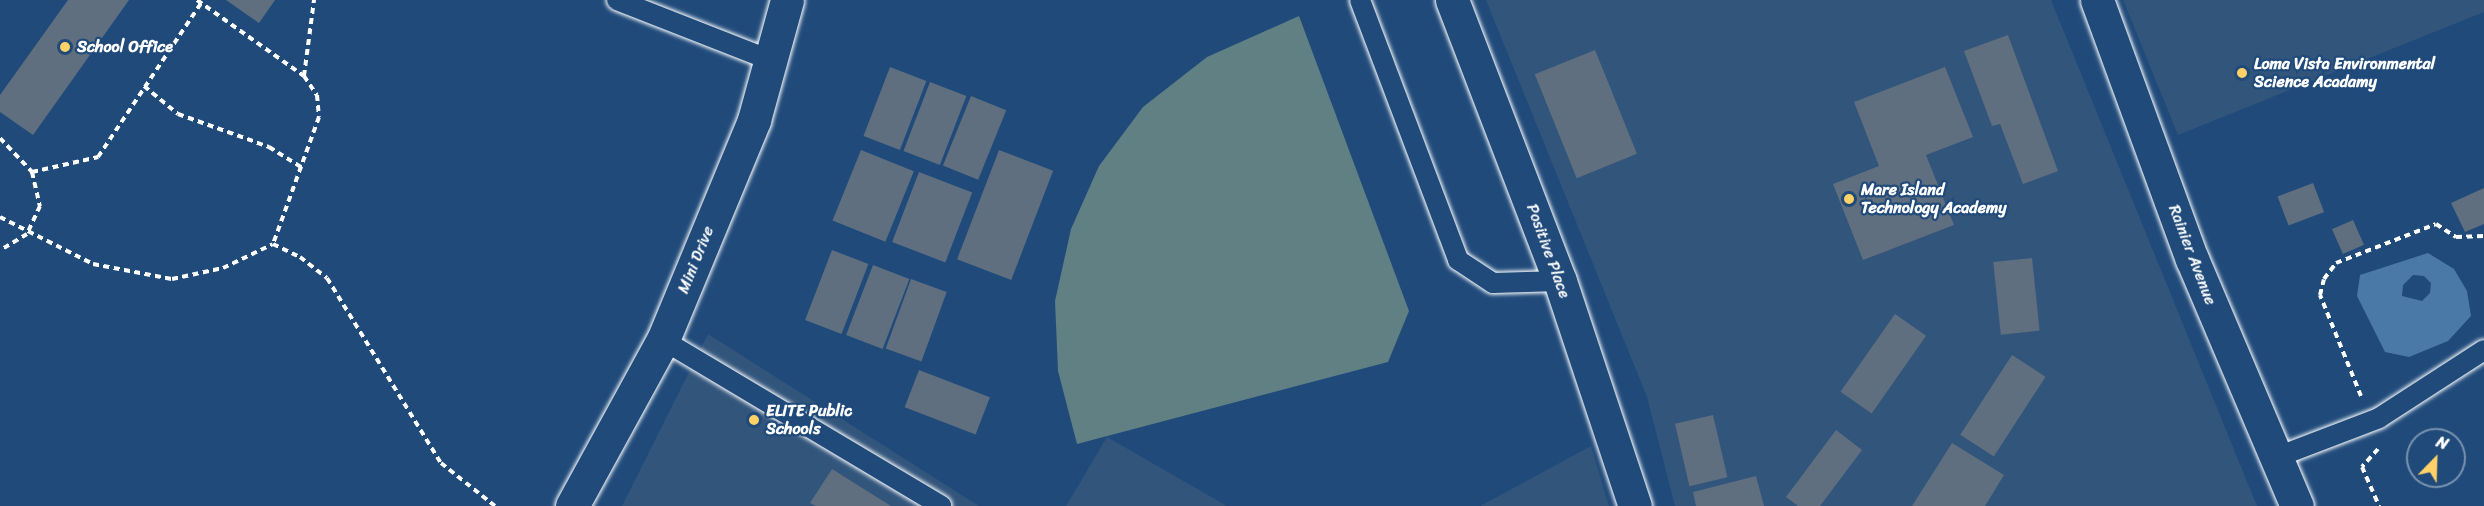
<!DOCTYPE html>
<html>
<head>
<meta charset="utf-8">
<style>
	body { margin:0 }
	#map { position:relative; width:2484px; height:506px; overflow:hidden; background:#1f4a7a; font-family:Sriracha,sans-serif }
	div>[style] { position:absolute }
	.built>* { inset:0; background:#32557c }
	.green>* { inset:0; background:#608084 }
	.water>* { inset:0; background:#4a79a7 }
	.building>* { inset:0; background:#5f6f7f; transform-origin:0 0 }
	.path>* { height:4px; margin-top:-2px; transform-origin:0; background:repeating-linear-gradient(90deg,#fff 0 6px,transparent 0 10.5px) }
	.roads { filter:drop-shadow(0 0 2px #fff) drop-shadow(0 0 2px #fff) }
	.lane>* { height:20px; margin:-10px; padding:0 10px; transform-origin:10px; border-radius:10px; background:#1f4a7a }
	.street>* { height:33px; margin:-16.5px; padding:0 16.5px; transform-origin:16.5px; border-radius:16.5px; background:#1f4a7a }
	.secondary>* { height:33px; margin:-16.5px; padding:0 16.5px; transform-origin:16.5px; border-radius:16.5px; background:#1f4a7a }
	.dots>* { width:16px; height:16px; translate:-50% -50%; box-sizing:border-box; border:3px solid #1f4a7a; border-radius:50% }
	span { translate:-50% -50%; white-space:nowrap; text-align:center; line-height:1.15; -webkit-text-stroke:4.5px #1f4a7a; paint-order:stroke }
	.poi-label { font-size:16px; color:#fff; font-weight:700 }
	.left { translate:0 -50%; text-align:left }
	.street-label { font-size:16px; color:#fff }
	.north { position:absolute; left:2406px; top:428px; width:60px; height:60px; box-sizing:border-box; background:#1f4a7a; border:2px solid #7992af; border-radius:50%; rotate:23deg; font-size:16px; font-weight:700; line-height:24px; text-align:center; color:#fff }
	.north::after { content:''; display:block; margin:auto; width:21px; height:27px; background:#ffd166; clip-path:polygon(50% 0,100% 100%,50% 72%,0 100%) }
</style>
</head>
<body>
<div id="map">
	<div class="built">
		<i style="clip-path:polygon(1486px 0,2051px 0,2257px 506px,1675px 506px,1647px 397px)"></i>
		<i style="clip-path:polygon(2123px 0,2484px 0,2484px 12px,2178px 135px)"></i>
		<i style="clip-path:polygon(708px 334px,979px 506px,622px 506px)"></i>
		<i style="clip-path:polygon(1107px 437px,1227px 506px,1066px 506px)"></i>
		<i style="clip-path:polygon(1591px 446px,1609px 506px,1480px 506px)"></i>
	</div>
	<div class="green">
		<i style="clip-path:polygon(1299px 16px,1409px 311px,1388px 362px,1077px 444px,1058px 371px,1055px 301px,1071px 229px,1099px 166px,1143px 107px,1207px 57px)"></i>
	</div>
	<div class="water">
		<i style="clip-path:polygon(evenodd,2428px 253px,2454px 269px,2467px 291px,2471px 316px,2448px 341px,2409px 357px,2385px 352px,2357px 296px,2360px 275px,2428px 253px,2413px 275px,2424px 276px,2431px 283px,2430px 293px,2422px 301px,2402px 296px,2403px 285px,2413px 275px)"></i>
	</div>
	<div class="building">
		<i style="clip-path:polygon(68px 0,129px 0,33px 135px,0 112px,0 95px)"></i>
		<i style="clip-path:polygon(226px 0,275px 0,259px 23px)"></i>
		<i style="clip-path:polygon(2008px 35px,2058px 171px,2023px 184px,2000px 124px,1992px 126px,1964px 51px)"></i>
		<i style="left:1595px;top:50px;width:112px;height:65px;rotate:68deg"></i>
		<i style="left:890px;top:67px;width:39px;height:74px;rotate:21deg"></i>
		<i style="clip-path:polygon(1945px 67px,1973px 137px,1926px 155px,1954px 225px,1863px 260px,1833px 184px,1879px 166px,1854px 102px)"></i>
		<i style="left:930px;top:82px;width:39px;height:74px;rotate:21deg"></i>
		<i style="left:971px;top:96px;width:38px;height:75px;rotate:22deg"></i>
		<i style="left:861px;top:150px;width:57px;height:76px;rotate:22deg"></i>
		<i style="left:999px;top:150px;width:58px;height:117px;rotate:21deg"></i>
		<i style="left:919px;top:172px;width:57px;height:75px;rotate:21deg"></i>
		<i style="left:2313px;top:183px;width:31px;height:38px;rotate:69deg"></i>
		<i style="clip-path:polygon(2484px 188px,2484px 224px,2465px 232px,2451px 203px)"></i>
		<i style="left:2353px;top:220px;width:27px;height:23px;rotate:66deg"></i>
		<i style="left:832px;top:250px;width:39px;height:75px;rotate:21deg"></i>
		<i style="left:2032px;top:258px;width:73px;height:39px;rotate:84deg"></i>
		<i style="left:873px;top:265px;width:39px;height:75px;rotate:21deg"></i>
		<i style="left:911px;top:279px;width:38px;height:74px;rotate:20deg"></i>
		<i style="left:1895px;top:314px;width:38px;height:95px;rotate:35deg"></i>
		<i style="left:2012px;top:355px;width:40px;height:95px;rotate:33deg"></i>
		<i style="left:919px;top:370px;width:76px;height:40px;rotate:21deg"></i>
		<i style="left:1713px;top:415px;width:64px;height:39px;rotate:77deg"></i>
		<i style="clip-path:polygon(1836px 430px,1862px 450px,1820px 506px,1798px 506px,1786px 497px)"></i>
		<i style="clip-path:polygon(1952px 443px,2004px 475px,1985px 506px,1912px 506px)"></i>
		<i style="clip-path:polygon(832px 469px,891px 506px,816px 506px,810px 503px)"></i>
		<i style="clip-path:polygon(1756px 476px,1764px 506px,1696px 506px,1693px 492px)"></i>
	</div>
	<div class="path">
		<i style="left:197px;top:0;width:131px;rotate:35.4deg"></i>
		<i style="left:304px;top:76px;width:23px;rotate:56deg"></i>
		<i style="left:317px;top:95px;width:22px;rotate:85deg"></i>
		<i style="left:319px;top:117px;width:135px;rotate:109.9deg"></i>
		<i style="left:304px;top:76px;width:77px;rotate:-82.5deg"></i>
		<i style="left:144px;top:86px;width:44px;rotate:39.5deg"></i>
		<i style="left:178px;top:114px;width:97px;rotate:19.9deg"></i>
		<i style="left:269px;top:147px;width:38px;rotate:32deg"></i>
		<i style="left:0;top:138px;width:47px;rotate:46.7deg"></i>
		<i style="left:32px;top:172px;width:35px;rotate:77deg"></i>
		<i style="left:40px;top:206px;width:31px;rotate:115deg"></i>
		<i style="left:27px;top:234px;width:31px;rotate:149deg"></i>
		<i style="left:32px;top:172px;width:68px;rotate:-12.8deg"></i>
		<i style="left:98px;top:157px;width:185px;rotate:-56.2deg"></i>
		<i style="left:0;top:217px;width:104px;rotate:26.8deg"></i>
		<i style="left:93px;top:264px;width:80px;rotate:10.8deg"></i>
		<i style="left:172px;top:279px;width:52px;rotate:-12.2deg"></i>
		<i style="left:223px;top:268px;width:55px;rotate:-25.6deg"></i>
		<i style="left:273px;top:244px;width:30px;rotate:26deg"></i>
		<i style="left:300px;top:257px;width:34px;rotate:38deg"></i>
		<i style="left:327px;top:278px;width:217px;rotate:58.4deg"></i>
		<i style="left:441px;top:463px;width:69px;rotate:38.5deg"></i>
		<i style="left:2361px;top:396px;width:109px;rotate:-112.1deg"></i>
		<i style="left:2320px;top:295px;width:16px;rotate:-76deg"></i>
		<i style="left:2324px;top:279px;width:20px;rotate:-53deg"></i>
		<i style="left:2336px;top:263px;width:107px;rotate:-21.3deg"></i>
		<i style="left:2436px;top:224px;width:24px;rotate:33deg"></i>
		<i style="left:2456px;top:237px;width:28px;rotate:-2deg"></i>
		<i style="left:2378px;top:449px;width:24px;rotate:132deg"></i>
		<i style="left:2362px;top:467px;width:43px;rotate:66.4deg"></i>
	</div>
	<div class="roads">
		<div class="lane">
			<i style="left:617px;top:0;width:164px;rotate:21.4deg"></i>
			<i style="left:1360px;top:0;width:278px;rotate:69.3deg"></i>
			<i style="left:1458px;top:260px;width:42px;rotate:33.3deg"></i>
			<i style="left:1493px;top:283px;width:67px;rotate:-1.7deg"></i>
			<i style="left:663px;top:340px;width:324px;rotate:30.8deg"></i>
			<i style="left:2277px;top:457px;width:109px;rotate:-20.9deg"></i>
			<i style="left:2379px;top:418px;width:125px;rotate:-32.9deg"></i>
		</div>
		<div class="street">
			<i style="left:1452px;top:0;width:301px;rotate:69deg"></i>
			<i style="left:1560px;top:281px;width:237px;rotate:71.6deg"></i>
			<i style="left:2097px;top:0;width:276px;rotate:69.9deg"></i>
			<i style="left:2192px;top:259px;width:268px;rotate:67deg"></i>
		</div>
		<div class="secondary">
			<i style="left:572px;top:506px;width:189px;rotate:-61.3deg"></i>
			<i style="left:663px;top:340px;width:238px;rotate:-67.5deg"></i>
			<i style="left:754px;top:120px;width:124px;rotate:-74.6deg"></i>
		</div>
	</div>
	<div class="dots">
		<i style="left:65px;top:47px;background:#ffd166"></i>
		<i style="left:2242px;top:73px;background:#ffd166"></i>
		<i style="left:1849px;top:199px;background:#ffd166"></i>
		<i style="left:754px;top:420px;background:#ffd166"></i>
	</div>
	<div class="poi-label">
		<span class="left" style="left:77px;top:47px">School Office</span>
		<span class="left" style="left:2254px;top:73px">Loma Vista Environmental<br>Science Acadamy</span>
		<span class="left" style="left:1861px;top:199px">Mare Island<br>Technology Academy</span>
		<span class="left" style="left:766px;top:420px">ELITE Public<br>Schools</span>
	</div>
	<div class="street-label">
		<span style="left:1548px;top:251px;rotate:70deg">Positive Place</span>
		<span style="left:2192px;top:255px;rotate:69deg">Rainier Avenue</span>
		<span style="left:696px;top:260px;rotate:-68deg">Mini Drive</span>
	</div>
	<div class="north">N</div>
</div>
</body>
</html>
